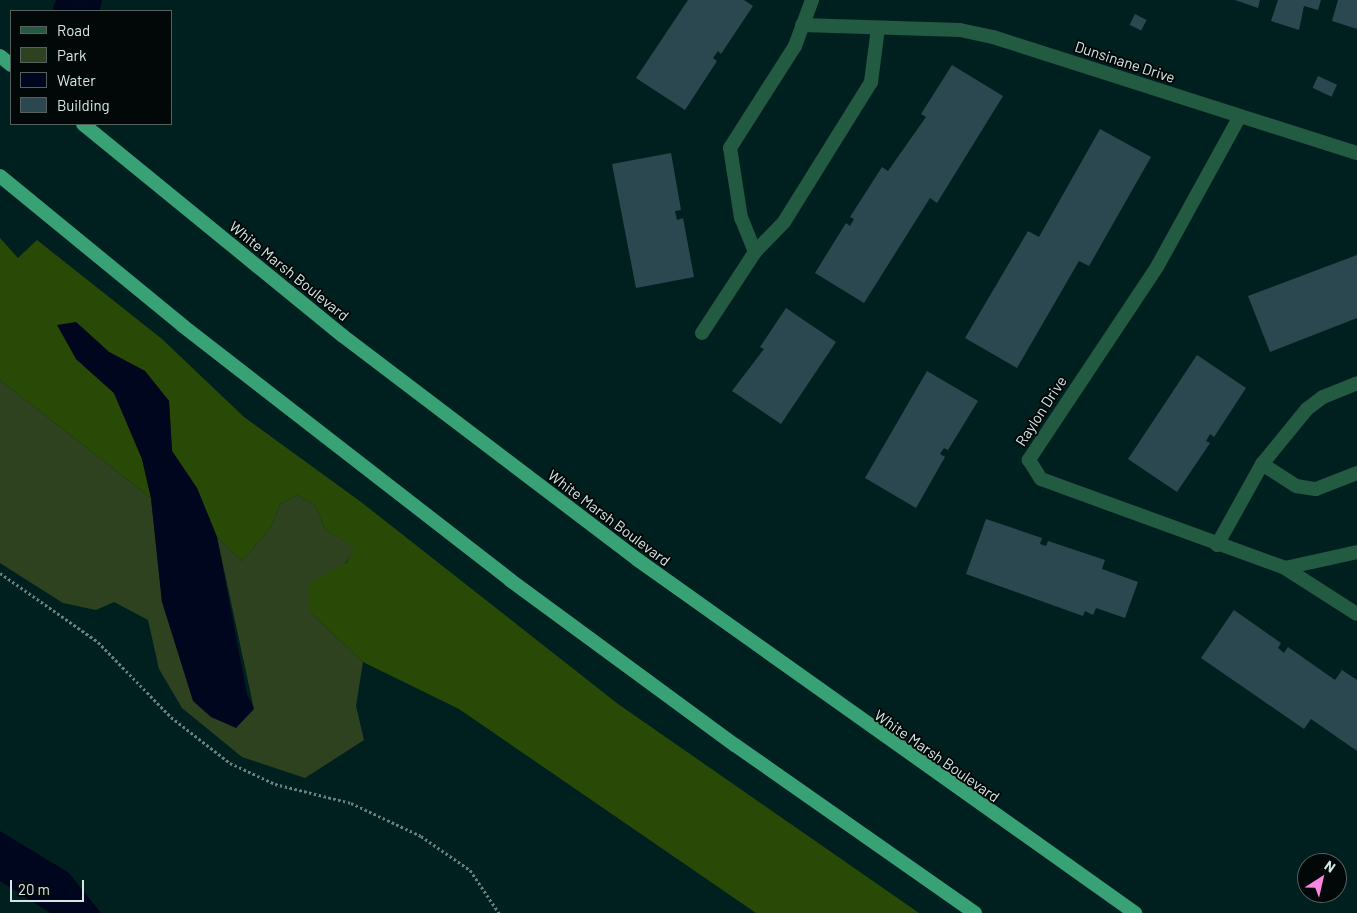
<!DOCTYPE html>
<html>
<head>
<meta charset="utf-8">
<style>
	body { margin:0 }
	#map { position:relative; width:1357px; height:913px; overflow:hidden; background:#00201f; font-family:Barlow,sans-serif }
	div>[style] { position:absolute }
	.green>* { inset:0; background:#2f4220 }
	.forest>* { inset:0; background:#294a07 }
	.water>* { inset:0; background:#00061d }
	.river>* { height:44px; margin:-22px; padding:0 22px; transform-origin:22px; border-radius:22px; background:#00061d }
	.building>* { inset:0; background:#2b4851; transform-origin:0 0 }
	.path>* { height:3px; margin-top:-1.5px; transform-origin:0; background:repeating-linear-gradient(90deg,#688180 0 2.5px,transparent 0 5px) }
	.minor>* { height:14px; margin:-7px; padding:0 7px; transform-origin:7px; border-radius:7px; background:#235a42 }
	.trunk>* { height:14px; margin:-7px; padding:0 7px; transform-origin:7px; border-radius:7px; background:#38a276 }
	span { translate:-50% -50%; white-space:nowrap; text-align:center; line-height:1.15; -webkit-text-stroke:4px #010807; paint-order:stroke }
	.street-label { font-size:15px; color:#d5e7e5 }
	.legend { position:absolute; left:10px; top:10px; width:162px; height:115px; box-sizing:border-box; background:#010807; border:1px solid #566160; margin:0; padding:6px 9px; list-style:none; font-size:15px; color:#d5e7e5 }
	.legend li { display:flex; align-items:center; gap:10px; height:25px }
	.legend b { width:25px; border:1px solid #566160 }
	.north { position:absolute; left:1297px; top:853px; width:50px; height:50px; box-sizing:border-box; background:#010807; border:1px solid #566160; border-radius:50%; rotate:35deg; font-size:14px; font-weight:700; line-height:20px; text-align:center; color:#d5e7e5 }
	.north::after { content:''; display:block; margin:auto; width:18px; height:22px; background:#fd86e3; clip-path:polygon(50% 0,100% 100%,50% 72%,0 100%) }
	.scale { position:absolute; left:10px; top:880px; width:74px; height:22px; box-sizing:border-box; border:2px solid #d5e7e5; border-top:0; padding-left:6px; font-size:15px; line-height:18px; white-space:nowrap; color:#d5e7e5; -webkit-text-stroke:4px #010807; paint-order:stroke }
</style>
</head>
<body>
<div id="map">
	<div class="green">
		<i style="clip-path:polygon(0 380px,151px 498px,162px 602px,254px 709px,217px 537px,242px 561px,271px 527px,280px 504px,297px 495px,315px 505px,325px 529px,356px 548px,310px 612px,363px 662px,356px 706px,364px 740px,305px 778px,242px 757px,182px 708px,159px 669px,148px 620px,114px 602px,96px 610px,63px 603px,0 563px)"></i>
	</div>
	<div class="forest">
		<i style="clip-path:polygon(0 238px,18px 258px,37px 240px,162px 339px,244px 417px,361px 502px,618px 704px,919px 913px,756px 913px,459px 709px,363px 662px,310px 612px,309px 583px,346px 563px,355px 548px,325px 529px,315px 505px,297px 495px,280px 504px,271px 527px,242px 561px,217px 537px,197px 488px,172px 451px,169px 401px,145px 371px,109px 352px,76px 322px,76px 359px,114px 393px,142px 459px,151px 498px,0 380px)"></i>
	</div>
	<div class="water">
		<i style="clip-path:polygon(76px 322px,109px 352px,145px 371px,169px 401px,172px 451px,197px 488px,217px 537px,247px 694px,254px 709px,236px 728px,211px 717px,193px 701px,162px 602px,151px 498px,142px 459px,114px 393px,76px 359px,57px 325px)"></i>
		<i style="clip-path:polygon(0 831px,69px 873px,101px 913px,50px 913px,0 881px)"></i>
	</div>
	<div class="river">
		<i style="left:75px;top:11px;width:12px;rotate:-66deg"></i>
	</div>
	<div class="building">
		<i style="clip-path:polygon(688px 0,744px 0,753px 6px,721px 54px,718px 51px,713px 58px,717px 61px,685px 110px,636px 78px)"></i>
		<i style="clip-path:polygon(1235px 0,1260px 0,1258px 8px)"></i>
		<i style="clip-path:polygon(1278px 0,1321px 0,1318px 10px,1304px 6px,1299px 30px,1271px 21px)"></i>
		<i style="clip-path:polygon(1338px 0,1357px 0,1357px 29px,1332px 21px)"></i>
		<i style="left:1135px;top:14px;width:13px;height:12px;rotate:27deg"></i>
		<i style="clip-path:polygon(952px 65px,1003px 96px,937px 203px,930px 198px,864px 303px,815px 273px,846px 223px,850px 226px,854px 219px,850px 217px,882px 167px,888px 171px,921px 124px,926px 117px,921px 114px)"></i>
		<i style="left:1318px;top:76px;width:21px;height:13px;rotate:25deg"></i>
		<i style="clip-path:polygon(1100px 129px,1151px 157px,1089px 266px,1079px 261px,1017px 368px,965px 338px,1028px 231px,1039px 237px)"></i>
		<i style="clip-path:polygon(671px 153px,681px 210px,675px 211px,677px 220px,683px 218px,694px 277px,636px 288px,612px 164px)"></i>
		<i style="clip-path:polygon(1357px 255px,1357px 318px,1270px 352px,1248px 296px)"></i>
		<i style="clip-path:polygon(786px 308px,836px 342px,781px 424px,732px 391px,764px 349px,760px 347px)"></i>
		<i style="clip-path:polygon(1197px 355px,1246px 388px,1214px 437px,1210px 434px,1206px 441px,1210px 443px,1177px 492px,1128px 459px)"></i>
		<i style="clip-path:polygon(927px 371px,978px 401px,948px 450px,944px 448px,940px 454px,945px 457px,916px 508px,865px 478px)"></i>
		<i style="clip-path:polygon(986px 519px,1042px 538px,1040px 544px,1046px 546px,1048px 541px,1105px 560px,1102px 569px,1138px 582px,1125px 618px,1096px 608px,1093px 615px,1085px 611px,1083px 616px,966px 574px)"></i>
		<i style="clip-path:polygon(1234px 610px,1281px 643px,1278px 648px,1284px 653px,1288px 647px,1335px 680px,1342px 670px,1357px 680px,1357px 751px,1311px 719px,1304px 729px,1201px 658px)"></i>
	</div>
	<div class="path">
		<i style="left:0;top:573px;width:120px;rotate:35.1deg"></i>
		<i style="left:98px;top:642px;width:105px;rotate:45.8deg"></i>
		<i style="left:171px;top:717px;width:75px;rotate:37.9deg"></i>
		<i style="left:230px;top:763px;width:50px;rotate:25deg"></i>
		<i style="left:275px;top:784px;width:78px;rotate:14deg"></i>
		<i style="left:351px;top:803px;width:77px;rotate:25.2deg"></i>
		<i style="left:421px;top:836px;width:60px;rotate:34.8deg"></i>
		<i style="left:470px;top:870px;width:52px;rotate:56deg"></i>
	</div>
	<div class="minor">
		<i style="left:802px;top:25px;width:158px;rotate:1.8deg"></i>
		<i style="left:960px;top:30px;width:34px;rotate:12deg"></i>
		<i style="left:993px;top:37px;width:382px;rotate:17.7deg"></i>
		<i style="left:1240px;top:116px;width:172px;rotate:118.8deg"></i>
		<i style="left:1157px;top:267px;width:232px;rotate:123.6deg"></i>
		<i style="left:1029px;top:460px;width:22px;rotate:58deg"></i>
		<i style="left:1041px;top:479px;width:260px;rotate:20deg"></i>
		<i style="left:1285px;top:568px;width:85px;rotate:32.6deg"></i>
		<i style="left:755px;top:252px;width:37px;rotate:-112deg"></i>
		<i style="left:741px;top:218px;width:71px;rotate:-98.9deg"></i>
		<i style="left:730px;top:148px;width:121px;rotate:-57.5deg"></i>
		<i style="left:795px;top:46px;width:49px;rotate:-69.7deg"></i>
		<i style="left:702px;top:333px;width:97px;rotate:-56.8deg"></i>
		<i style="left:755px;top:252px;width:42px;rotate:-46deg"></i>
		<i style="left:784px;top:222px;width:165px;rotate:-58.1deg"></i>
		<i style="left:871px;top:82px;width:54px;rotate:-82.6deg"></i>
		<i style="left:1262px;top:464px;width:40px;rotate:32.9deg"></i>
		<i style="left:1296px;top:486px;width:20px;rotate:9deg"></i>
		<i style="left:1316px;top:489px;width:44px;rotate:-21.3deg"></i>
		<i style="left:1217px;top:545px;width:93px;rotate:-60.9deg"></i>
		<i style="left:1262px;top:464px;width:71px;rotate:-50.7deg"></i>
		<i style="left:1307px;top:409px;width:20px;rotate:-37deg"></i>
		<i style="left:1323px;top:397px;width:37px;rotate:-22deg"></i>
		<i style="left:1285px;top:568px;width:74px;rotate:-12.5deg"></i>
	</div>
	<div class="trunk">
		<i style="left:0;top:56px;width:14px;rotate:39deg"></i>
		<i style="left:83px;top:124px;width:335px;rotate:39.2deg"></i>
		<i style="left:343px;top:336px;width:370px;rotate:37.2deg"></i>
		<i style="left:638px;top:560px;width:610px;rotate:35.38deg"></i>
		<i style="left:0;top:176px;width:237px;rotate:39.3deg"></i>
		<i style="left:183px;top:326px;width:414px;rotate:37.8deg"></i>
		<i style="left:510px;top:580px;width:279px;rotate:36.3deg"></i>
		<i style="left:735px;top:745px;width:293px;rotate:35deg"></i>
	</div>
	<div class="street-label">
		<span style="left:1125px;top:62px;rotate:18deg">Dunsinane Drive</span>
		<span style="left:289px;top:271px;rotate:39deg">White Marsh Boulevard</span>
		<span style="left:1041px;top:411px;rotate:-57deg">Raylon Drive</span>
		<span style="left:609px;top:518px;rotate:37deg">White Marsh Boulevard</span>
		<span style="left:937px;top:756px;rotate:35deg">White Marsh Boulevard</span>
	</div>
	<ul class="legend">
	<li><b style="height:6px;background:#235a42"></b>Road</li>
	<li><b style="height:14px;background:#2f4220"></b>Park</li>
	<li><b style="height:14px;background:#00061d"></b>Water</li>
	<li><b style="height:14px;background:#2b4851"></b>Building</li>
	</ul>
	<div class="north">N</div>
	<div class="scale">20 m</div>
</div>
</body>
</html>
